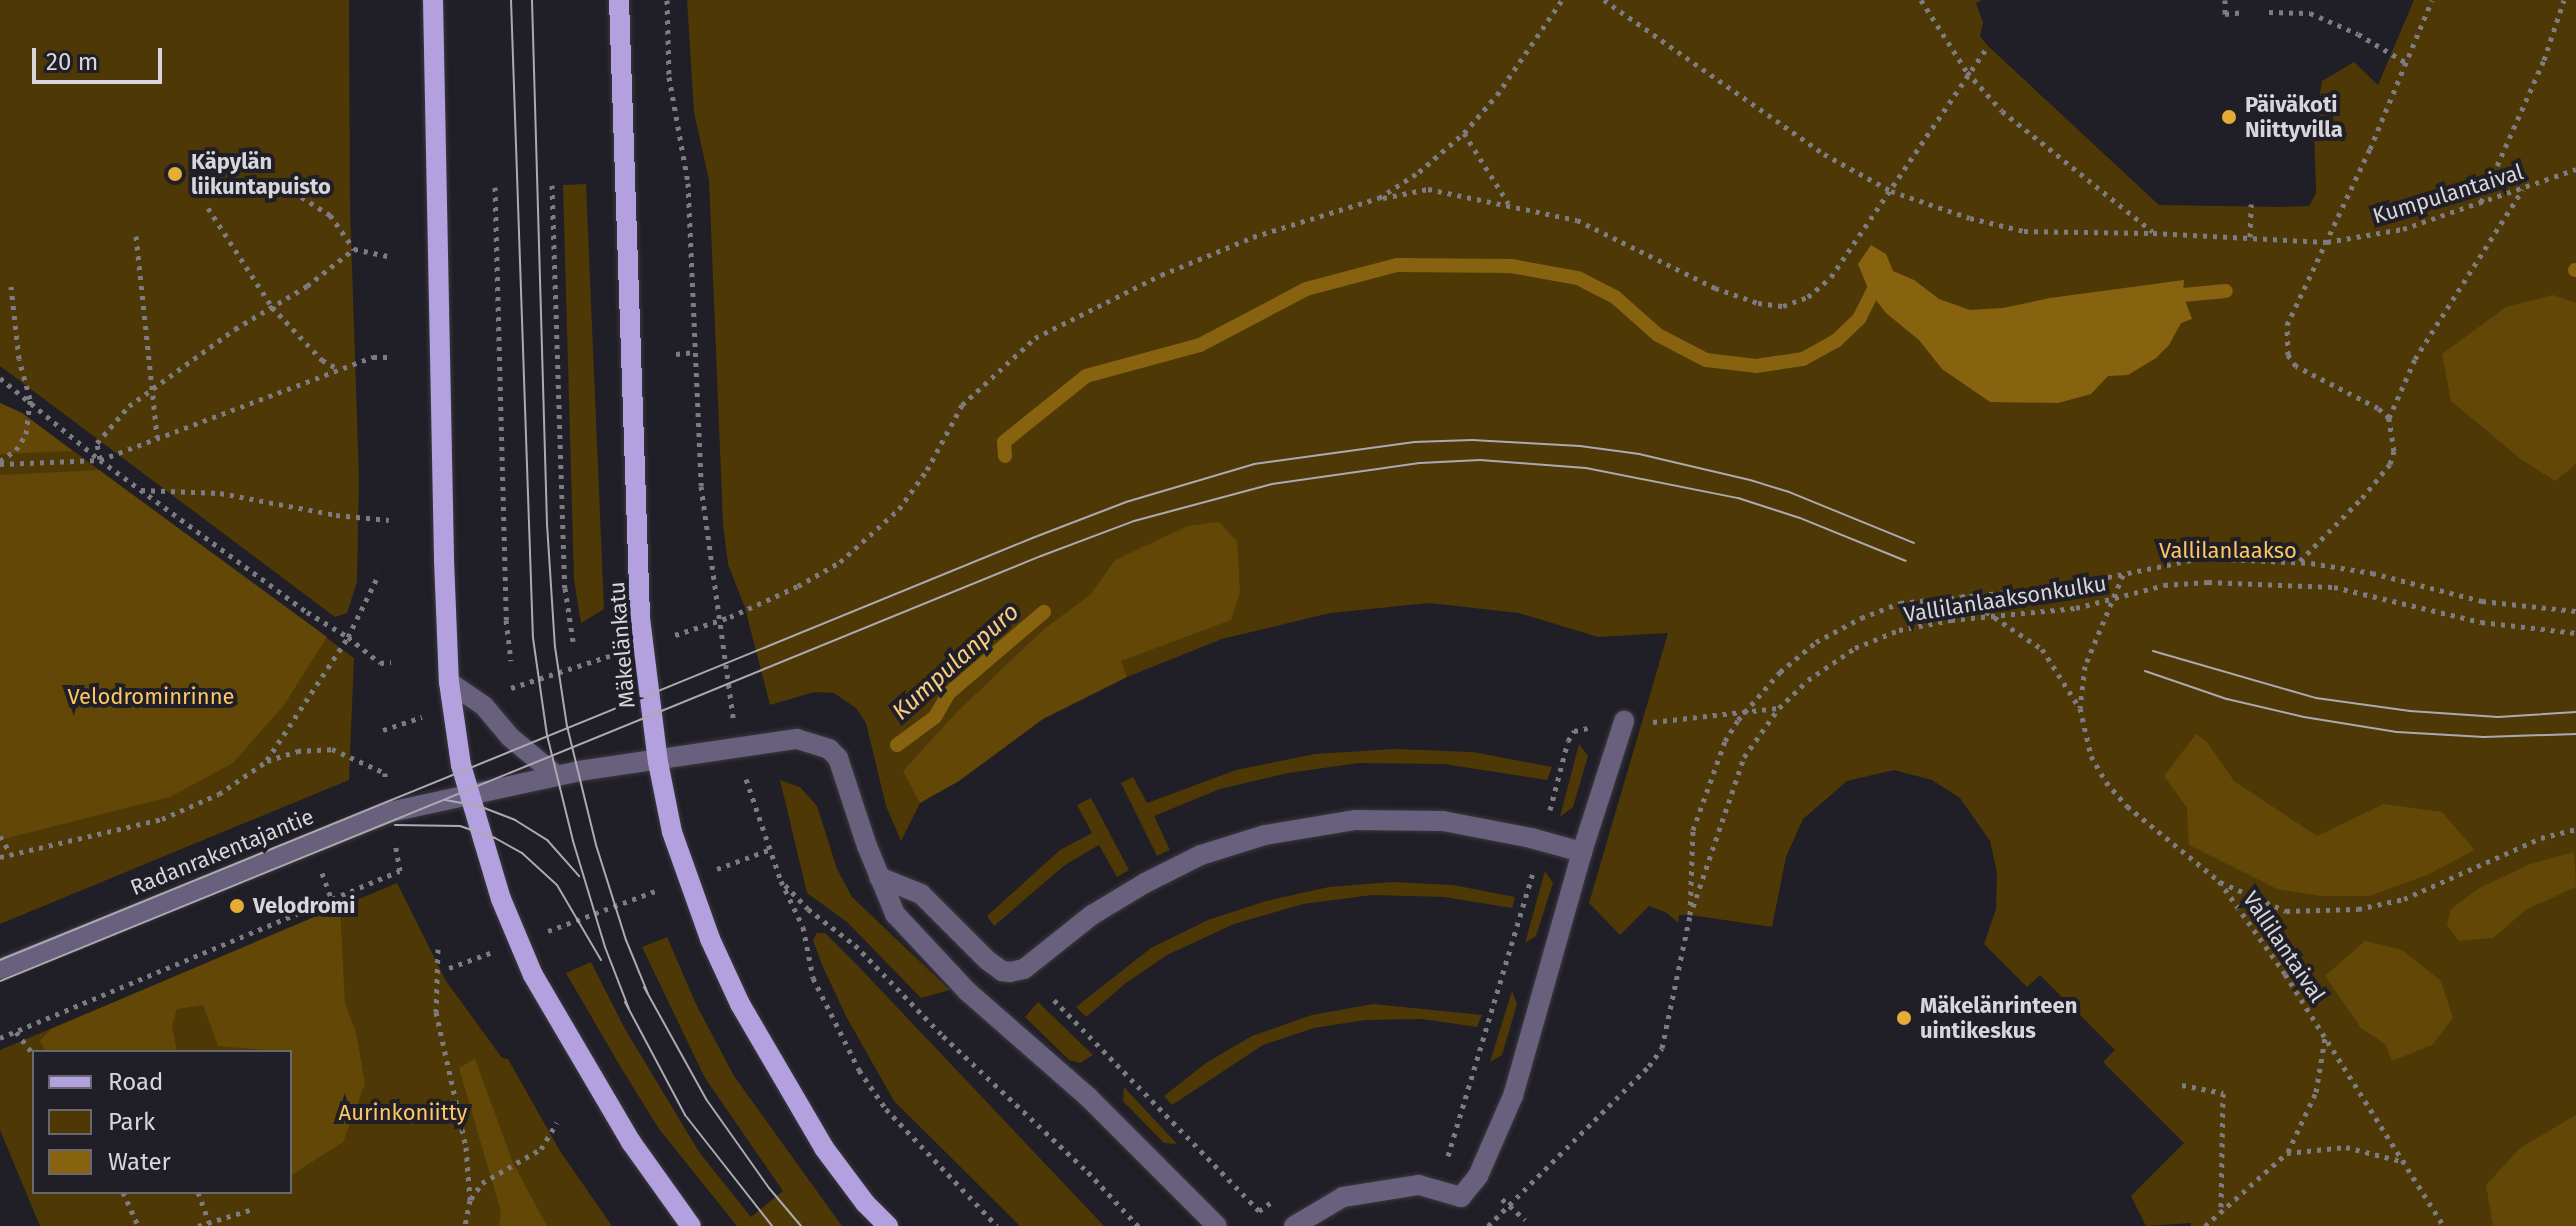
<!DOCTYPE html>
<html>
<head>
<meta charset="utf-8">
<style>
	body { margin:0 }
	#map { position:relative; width:2576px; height:1226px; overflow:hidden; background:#201e26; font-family:"Fira Sans",sans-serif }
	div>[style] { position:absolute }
	.green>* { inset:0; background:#4e3805 }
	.forest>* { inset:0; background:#634707 }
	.water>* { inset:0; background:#88630f }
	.stream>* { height:14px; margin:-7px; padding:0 7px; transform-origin:7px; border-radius:7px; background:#88630f }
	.path>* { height:5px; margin-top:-2.5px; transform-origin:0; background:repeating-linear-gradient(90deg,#7d7c82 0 4px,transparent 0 10px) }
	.roads { filter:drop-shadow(0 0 2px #3a383f) drop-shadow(0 0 2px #3a383f) }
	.minor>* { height:20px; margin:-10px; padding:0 10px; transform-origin:10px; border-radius:10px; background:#68607d }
	.major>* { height:20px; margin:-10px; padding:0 10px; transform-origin:10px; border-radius:10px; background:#b2a1de }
	.tram>* { height:2px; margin:-1px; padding:0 1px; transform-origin:1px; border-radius:1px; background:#abaab0 }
	.path-bridge>* { height:5px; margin-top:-2.5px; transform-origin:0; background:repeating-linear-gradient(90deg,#7d7c82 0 4px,transparent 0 10px) }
	.dots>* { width:22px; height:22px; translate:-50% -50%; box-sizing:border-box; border:4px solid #201e26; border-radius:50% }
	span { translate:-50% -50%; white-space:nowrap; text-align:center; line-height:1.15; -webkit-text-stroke:8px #201e26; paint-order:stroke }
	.poi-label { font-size:22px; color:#d7d6db; font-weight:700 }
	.left { translate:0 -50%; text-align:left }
	.street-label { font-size:22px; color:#d7d6db }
	.park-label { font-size:22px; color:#fdc862 }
	.water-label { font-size:24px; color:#f8ce81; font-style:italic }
	.legend { position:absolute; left:32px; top:1050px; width:260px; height:144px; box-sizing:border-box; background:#201e26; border:2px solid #69686e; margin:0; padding:10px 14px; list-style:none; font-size:24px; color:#d7d6db }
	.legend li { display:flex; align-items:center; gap:16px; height:40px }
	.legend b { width:40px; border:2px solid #69686e }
	.scale { position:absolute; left:32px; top:48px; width:130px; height:36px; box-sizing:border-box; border:4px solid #d7d6db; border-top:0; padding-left:10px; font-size:24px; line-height:28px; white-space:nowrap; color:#d7d6db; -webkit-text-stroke:6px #201e26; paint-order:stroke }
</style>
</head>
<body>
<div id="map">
	<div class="green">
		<i style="clip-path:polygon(0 0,349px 0,350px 207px,359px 478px,357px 582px,347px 613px,335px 617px,0 366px)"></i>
		<i style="clip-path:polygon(687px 0,1982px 0,1976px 3px,1983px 23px,1980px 36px,1988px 46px,2159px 205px,2281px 207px,2309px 206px,2316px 193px,2314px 133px,2322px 81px,2354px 62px,2378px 85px,2414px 0,2576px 0,2576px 1226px,2191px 1226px,2191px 1223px,2146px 1226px,2131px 1196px,2184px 1143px,2103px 1062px,2115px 1050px,2040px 975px,2027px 987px,1984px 944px,1996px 909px,1997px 873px,1990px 841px,1960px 798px,1932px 780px,1894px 770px,1847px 781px,1803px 819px,1786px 857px,1772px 927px,1690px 915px,1679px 915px,1678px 923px,1667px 913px,1649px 906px,1620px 935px,1589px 903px,1668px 633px,1598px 637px,1519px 613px,1429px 603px,1330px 613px,1222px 639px,1127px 677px,1122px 666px,1107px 672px,920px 803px,901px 841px,886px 806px,866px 723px,856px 708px,834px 693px,814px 692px,770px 705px,745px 608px,728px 564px,723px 524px,709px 180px,694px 112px)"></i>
		<i style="clip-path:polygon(586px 184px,604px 609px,581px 623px,574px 580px,563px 185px)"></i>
		<i style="clip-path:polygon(0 403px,22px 413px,354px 658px,349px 780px,0 924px)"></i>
		<i style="clip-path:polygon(1579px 744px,1588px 756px,1573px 807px,1560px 817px)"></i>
		<i style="clip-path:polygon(1395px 749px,1473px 752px,1552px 767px,1547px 780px,1444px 764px,1359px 763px,1288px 773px,1220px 789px,1154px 816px,1170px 850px,1157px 856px,1121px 783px,1133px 777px,1147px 803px,1236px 770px,1315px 754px)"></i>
		<i style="clip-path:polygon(780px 780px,800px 787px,817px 806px,837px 869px,852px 897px,950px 990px,921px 998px,847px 922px,807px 893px)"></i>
		<i style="clip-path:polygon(1091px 798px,1129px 870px,1117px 877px,1099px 845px,1065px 865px,994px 926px,987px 916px,1060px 850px,1092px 833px,1077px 805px)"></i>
		<i style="clip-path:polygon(1545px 871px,1553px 883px,1536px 936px,1525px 943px)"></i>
		<i style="clip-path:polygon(1392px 882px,1453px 885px,1515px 897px,1512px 908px,1444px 897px,1372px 895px,1303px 904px,1234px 924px,1167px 955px,1126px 983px,1086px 1017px,1076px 1007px,1151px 948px,1208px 920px,1266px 901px,1329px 887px)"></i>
		<i style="clip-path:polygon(evenodd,397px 883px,446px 981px,502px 1058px,508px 1059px,560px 1151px,612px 1226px,40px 1226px,0 1130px,0 1050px,397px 883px,34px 1052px,290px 1052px,290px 1192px,34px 1192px,34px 1052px)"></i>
		<i style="clip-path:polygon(817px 933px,825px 933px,859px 967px,1104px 1226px,1020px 1226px,894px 1101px,847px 1018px,822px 965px,813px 940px)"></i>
		<i style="clip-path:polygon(667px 937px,696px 1004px,734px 1076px,842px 1226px,737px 1226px,659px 1129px,620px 1066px,566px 973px,591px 962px,625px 1029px,699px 1152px,751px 1217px,783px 1191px,705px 1078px,642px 947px)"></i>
		<i style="clip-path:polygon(1512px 991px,1517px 1004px,1502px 1055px,1490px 1062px)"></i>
		<i style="clip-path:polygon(1038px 1002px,1093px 1055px,1080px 1063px,1069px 1060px,1025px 1017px)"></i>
		<i style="clip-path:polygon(1373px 1004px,1482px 1015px,1477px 1027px,1422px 1019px,1365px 1020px,1314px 1028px,1263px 1045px,1172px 1105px,1164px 1096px,1206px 1063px,1252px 1036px,1312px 1015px)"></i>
		<i style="clip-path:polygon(1124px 1087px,1177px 1144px,1164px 1143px,1123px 1101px)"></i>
	</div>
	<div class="forest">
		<i style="clip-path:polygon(2553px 295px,2576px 303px,2576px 464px,2555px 481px,2522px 460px,2451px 401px,2442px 354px,2506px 307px)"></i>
		<i style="clip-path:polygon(0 403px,22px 413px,73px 451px,0 454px)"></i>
		<i style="clip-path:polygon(99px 470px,327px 637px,284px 705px,233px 763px,170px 797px,0 840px,0 475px)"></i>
		<i style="clip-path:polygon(1219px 522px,1237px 541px,1240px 592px,1231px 620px,1121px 661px,1127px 677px,1043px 719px,959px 781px,920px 803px,903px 771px,956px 713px,1044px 629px,1090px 595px,1115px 560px,1188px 526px)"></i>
		<i style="clip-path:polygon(2196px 734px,2207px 742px,2234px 781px,2317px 836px,2384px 804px,2442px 812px,2475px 850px,2427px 875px,2369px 896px,2321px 896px,2277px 889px,2189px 845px,2187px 808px,2164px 776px)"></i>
		<i style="clip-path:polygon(2574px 852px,2576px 887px,2527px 909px,2493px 938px,2459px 941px,2447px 925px,2451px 909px,2479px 888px,2530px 864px)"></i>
		<i style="clip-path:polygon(340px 906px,345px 1004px,356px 1032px,365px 1084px,343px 1142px,290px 1176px,290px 1052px,218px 1046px,203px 1005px,177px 1009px,172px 1026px,177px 1052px,46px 1052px,40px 1041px,51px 1029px)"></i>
		<i style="clip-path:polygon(2365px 941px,2402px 950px,2441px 981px,2453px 1018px,2432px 1045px,2392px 1061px,2385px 1044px,2361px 1028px,2325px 976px)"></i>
		<i style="clip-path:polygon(475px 1059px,513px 1163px,547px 1226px,499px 1226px,501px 1212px,459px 1068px)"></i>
		<i style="clip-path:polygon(2576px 1115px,2576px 1226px,2493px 1226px,2486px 1185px,2520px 1148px)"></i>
	</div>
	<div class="water">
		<i style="clip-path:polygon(1871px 245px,1886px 254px,1893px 271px,1914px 280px,1939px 299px,1970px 310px,2003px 308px,2050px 298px,2184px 280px,2183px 295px,2192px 319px,2181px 323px,2169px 345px,2156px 358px,2128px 375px,2108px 376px,2091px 394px,2058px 403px,1990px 402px,1942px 369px,1919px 340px,1886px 313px,1869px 291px,1858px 264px)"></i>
	</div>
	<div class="stream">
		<i style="left:2575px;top:270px;width:1px"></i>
		<i style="left:2167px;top:302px;width:17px;rotate:-24deg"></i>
		<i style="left:2183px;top:295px;width:43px;rotate:-5.3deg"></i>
		<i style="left:1005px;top:456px;width:14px;rotate:-94deg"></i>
		<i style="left:1004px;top:442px;width:105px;rotate:-38.8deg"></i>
		<i style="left:1086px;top:376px;width:118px;rotate:-15.2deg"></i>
		<i style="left:1200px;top:345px;width:120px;rotate:-27.8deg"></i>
		<i style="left:1306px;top:289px;width:94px;rotate:-14.8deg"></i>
		<i style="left:1397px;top:265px;width:114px;rotate:0.5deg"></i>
		<i style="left:1511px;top:266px;width:68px;rotate:10.2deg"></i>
		<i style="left:1578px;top:278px;width:42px;rotate:27.2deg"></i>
		<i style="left:1615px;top:297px;width:57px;rotate:41.5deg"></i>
		<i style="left:1658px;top:335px;width:54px;rotate:27.5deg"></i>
		<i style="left:1706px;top:360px;width:50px;rotate:6.8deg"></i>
		<i style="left:1756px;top:366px;width:48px;rotate:-8.5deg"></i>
		<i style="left:1803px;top:359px;width:38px;rotate:-29deg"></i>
		<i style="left:1836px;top:341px;width:32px;rotate:-44deg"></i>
		<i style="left:1859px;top:319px;width:45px;rotate:-63.4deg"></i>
		<i style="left:897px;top:745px;width:47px;rotate:-36.4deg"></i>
		<i style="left:935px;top:717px;width:28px;rotate:-60deg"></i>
		<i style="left:949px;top:693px;width:125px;rotate:-40.5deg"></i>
	</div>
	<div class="path">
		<i style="left:667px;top:0;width:77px;rotate:88.5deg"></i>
		<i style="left:669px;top:77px;width:108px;rotate:79.8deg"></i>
		<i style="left:688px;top:183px;width:303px;rotate:87.5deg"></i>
		<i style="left:701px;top:486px;width:234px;rotate:82.1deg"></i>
		<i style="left:1604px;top:0;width:269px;rotate:35deg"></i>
		<i style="left:1824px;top:154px;width:77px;rotate:28.9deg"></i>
		<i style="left:1891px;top:191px;width:83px;rotate:18.9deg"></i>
		<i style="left:1970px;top:218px;width:56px;rotate:13.5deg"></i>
		<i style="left:2024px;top:231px;width:129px;rotate:0.9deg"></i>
		<i style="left:2153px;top:233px;width:174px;rotate:3deg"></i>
		<i style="left:2327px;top:242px;width:77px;rotate:-9.7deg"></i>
		<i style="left:2403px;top:229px;width:183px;rotate:-19.1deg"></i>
		<i style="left:1921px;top:0;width:85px;rotate:57.4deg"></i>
		<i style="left:1967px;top:72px;width:52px;rotate:48.1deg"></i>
		<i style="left:2002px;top:111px;width:193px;rotate:38.7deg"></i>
		<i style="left:2225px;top:0;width:14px;rotate:90deg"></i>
		<i style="left:2225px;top:14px;width:20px;rotate:-6deg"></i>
		<i style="left:2269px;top:12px;width:41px;rotate:1.4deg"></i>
		<i style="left:2310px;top:13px;width:52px;rotate:23.6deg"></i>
		<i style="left:2358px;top:34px;width:55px;rotate:30.8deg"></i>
		<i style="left:1464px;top:133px;width:83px;rotate:57.8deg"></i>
		<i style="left:276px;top:181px;width:64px;rotate:32.2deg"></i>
		<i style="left:330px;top:215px;width:42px;rotate:54.8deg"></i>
		<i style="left:354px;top:249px;width:34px;rotate:12deg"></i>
		<i style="left:552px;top:185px;width:403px;rotate:88.2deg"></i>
		<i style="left:565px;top:588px;width:54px;rotate:81.4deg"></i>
		<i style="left:495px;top:187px;width:433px;rotate:88.5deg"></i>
		<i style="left:506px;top:620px;width:41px;rotate:83deg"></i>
		<i style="left:1383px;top:198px;width:46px;rotate:-11.3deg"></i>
		<i style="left:1428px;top:189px;width:152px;rotate:11.8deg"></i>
		<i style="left:1577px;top:220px;width:154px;rotate:26.2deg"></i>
		<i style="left:1715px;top:288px;width:46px;rotate:19.2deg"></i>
		<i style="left:1758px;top:303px;width:25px;rotate:7deg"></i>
		<i style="left:1783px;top:306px;width:27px;rotate:-20deg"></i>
		<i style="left:1808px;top:297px;width:30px;rotate:-41deg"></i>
		<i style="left:1831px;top:277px;width:279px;rotate:-55.8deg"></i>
		<i style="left:2481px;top:202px;width:155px;rotate:-66.1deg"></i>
		<i style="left:2544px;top:60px;width:63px;rotate:-71.6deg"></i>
		<i style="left:208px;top:208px;width:118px;rotate:57.1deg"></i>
		<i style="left:272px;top:307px;width:73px;rotate:46.7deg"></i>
		<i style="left:322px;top:360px;width:18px;rotate:29deg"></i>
		<i style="left:136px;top:236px;width:202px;rotate:84deg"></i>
		<i style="left:2250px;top:237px;width:33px;rotate:-88deg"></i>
		<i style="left:676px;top:354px;width:19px;rotate:-6deg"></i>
		<i style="left:0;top:378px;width:129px;rotate:39.4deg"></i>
		<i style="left:100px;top:460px;width:257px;rotate:36.3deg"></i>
		<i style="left:307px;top:612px;width:48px;rotate:31.4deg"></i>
		<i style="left:348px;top:637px;width:41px;rotate:39.1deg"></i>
		<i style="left:380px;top:663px;width:11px;rotate:-5deg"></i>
		<i style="left:2389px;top:418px;width:64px;rotate:-66.2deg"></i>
		<i style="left:2415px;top:359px;width:201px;rotate:-57.6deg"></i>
		<i style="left:100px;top:459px;width:16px;rotate:-101deg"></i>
		<i style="left:97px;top:443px;width:49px;rotate:-49.1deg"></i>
		<i style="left:129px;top:406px;width:131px;rotate:-36deg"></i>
		<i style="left:235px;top:329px;width:84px;rotate:-30.8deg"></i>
		<i style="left:307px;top:286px;width:60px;rotate:-38.2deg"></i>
		<i style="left:0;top:461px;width:19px;rotate:-35deg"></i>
		<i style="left:16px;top:450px;width:19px;rotate:-58deg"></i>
		<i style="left:26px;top:434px;width:35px;rotate:-83deg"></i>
		<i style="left:30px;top:399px;width:41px;rotate:-105.4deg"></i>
		<i style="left:19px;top:359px;width:73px;rotate:-96.3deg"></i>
		<i style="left:0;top:464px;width:100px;rotate:-2.3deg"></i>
		<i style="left:100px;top:460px;width:292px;rotate:-20.7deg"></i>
		<i style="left:373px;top:357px;width:14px"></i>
		<i style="left:141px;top:490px;width:79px;rotate:2.2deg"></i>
		<i style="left:220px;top:493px;width:118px;rotate:10.7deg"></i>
		<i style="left:336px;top:515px;width:53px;rotate:5.4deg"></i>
		<i style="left:2300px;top:561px;width:88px;rotate:-45.5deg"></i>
		<i style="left:2362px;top:498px;width:44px;rotate:-50.5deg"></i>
		<i style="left:2390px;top:464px;width:14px;rotate:-73deg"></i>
		<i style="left:2394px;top:451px;width:33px;rotate:-99deg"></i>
		<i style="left:2389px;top:418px;width:15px;rotate:-138deg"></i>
		<i style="left:2378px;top:408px;width:92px;rotate:-152.9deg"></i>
		<i style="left:2296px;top:366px;width:14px;rotate:-126deg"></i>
		<i style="left:2288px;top:355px;width:30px;rotate:-92deg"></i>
		<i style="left:2287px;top:325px;width:195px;rotate:-64.8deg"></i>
		<i style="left:2370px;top:149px;width:161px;rotate:-67.4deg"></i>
		<i style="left:2123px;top:575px;width:99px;rotate:112.7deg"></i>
		<i style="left:2085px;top:666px;width:42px;rotate:96.8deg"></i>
		<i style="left:2080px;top:708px;width:49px;rotate:77.1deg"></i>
		<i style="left:2091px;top:756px;width:30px;rotate:60deg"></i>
		<i style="left:2106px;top:782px;width:32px;rotate:49deg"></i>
		<i style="left:2127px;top:806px;width:119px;rotate:39.2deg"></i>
		<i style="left:2219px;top:881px;width:114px;rotate:54.6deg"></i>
		<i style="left:2285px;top:974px;width:298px;rotate:57.8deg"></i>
		<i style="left:1961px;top:595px;width:97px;rotate:33.7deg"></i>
		<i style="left:2042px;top:649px;width:69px;rotate:57.5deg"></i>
		<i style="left:675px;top:635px;width:58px;rotate:-18.1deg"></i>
		<i style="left:730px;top:617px;width:75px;rotate:-24.5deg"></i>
		<i style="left:798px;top:586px;width:48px;rotate:-29.7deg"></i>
		<i style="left:840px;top:562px;width:79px;rotate:-41.9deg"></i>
		<i style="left:899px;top:509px;width:48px;rotate:-54.3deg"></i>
		<i style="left:927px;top:470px;width:74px;rotate:-61.7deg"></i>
		<i style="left:962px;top:405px;width:99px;rotate:-42.5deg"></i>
		<i style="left:1035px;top:338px;width:141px;rotate:-26.6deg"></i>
		<i style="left:1161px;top:275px;width:100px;rotate:-22.4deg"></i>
		<i style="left:1253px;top:237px;width:132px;rotate:-17.2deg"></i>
		<i style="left:1379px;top:198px;width:48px;rotate:-33deg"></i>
		<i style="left:1419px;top:172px;width:60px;rotate:-40.9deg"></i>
		<i style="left:1464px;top:133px;width:50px;rotate:-49deg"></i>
		<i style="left:1497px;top:95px;width:115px;rotate:-55.6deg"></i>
		<i style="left:511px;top:688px;width:106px;rotate:-18.1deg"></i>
		<i style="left:1653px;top:722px;width:126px;rotate:-6.4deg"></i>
		<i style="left:383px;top:730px;width:41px;rotate:-18.4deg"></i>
		<i style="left:267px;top:760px;width:147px;rotate:-56.6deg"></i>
		<i style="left:348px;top:637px;width:70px;rotate:-63.8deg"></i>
		<i style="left:746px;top:779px;width:108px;rotate:71.1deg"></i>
		<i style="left:781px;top:881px;width:51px;rotate:64.4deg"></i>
		<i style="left:803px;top:927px;width:52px;rotate:78.9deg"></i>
		<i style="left:813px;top:978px;width:103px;rotate:63.4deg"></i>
		<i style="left:859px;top:1070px;width:47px;rotate:55.3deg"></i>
		<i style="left:886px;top:1109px;width:161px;rotate:46.5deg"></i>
		<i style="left:1550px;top:810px;width:71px;rotate:-75.4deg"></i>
		<i style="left:1568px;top:741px;width:12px;rotate:-59deg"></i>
		<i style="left:1574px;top:731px;width:14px;rotate:-12deg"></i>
		<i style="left:0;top:836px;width:21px;rotate:59deg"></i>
		<i style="left:0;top:857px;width:166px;rotate:-13.2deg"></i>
		<i style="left:162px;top:819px;width:62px;rotate:-23.7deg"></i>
		<i style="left:219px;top:794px;width:58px;rotate:-34.5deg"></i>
		<i style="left:267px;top:761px;width:32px;rotate:-18deg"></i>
		<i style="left:297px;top:751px;width:35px;rotate:-3deg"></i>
		<i style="left:332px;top:749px;width:58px;rotate:24.4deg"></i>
		<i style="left:385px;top:773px;width:8px;rotate:90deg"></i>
		<i style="left:717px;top:869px;width:58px;rotate:-20.3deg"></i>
		<i style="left:322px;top:873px;width:29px;rotate:70deg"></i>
		<i style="left:2220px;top:882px;width:72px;rotate:23.7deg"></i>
		<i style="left:2286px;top:911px;width:72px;rotate:-1.6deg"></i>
		<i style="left:2358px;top:909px;width:47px;rotate:-12.3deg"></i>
		<i style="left:2404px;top:899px;width:150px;rotate:-24deg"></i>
		<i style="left:2541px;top:838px;width:36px;rotate:-14deg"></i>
		<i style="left:785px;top:885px;width:33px;rotate:46deg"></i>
		<i style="left:808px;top:909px;width:59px;rotate:37.5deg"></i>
		<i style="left:855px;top:945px;width:127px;rotate:46deg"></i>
		<i style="left:943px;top:1036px;width:199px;rotate:43.2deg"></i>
		<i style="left:1088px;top:1172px;width:74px;rotate:47.2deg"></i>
		<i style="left:1693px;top:907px;width:158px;rotate:-71.2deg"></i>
		<i style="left:1744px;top:757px;width:60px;rotate:-54.5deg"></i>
		<i style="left:1779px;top:708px;width:40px;rotate:-44deg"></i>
		<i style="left:1808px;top:680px;width:57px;rotate:-34.2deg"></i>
		<i style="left:1855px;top:648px;width:48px;rotate:-22.2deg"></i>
		<i style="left:1899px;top:630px;width:53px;rotate:-10.9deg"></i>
		<i style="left:1951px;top:620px;width:126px;rotate:-5.5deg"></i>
		<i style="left:2076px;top:608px;width:91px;rotate:-14.6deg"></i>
		<i style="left:2164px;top:585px;width:44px;rotate:-3.9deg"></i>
		<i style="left:2208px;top:582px;width:126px;rotate:2.3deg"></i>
		<i style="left:2334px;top:587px;width:151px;rotate:13.4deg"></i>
		<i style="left:2481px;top:622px;width:96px;rotate:6.6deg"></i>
		<i style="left:548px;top:931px;width:117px;rotate:-20.4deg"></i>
		<i style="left:438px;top:949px;width:63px;rotate:91.8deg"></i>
		<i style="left:436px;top:1012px;width:138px;rotate:77.5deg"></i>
		<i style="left:466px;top:1147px;width:53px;rotate:85.7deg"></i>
		<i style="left:470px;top:1200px;width:26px;rotate:101deg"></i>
		<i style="left:449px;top:968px;width:44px;rotate:-20.1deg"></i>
		<i style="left:1054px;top:1000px;width:294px;rotate:45.8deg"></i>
		<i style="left:1259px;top:1211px;width:14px;rotate:-36deg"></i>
		<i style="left:16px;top:1032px;width:29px;rotate:52deg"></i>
		<i style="left:0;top:1038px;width:433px;rotate:-22.7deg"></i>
		<i style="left:400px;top:871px;width:29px;rotate:-100deg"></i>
		<i style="left:1662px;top:1048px;width:136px;rotate:-78.1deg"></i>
		<i style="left:1690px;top:915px;width:85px;rotate:-88deg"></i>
		<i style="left:1693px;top:830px;width:95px;rotate:-70.2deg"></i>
		<i style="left:1725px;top:741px;width:25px;rotate:-58deg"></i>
		<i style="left:1738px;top:720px;width:64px;rotate:-48.8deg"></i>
		<i style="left:1780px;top:672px;width:47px;rotate:-39.8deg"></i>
		<i style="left:1816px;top:642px;width:51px;rotate:-28.1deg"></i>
		<i style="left:1861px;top:618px;width:42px;rotate:-21deg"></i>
		<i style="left:1900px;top:603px;width:160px;rotate:-5.7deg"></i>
		<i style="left:2059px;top:587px;width:145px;rotate:-11.5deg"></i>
		<i style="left:2201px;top:558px;width:110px;rotate:2.6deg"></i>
		<i style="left:2311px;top:563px;width:62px;rotate:9.3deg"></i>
		<i style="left:2372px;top:573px;width:114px;rotate:14.3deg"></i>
		<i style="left:2482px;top:601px;width:95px;rotate:6.1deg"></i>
		<i style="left:2182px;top:1085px;width:42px;rotate:11deg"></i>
		<i style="left:2223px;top:1093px;width:114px;rotate:91deg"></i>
		<i style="left:2288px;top:1152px;width:66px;rotate:-65deg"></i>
		<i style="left:2316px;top:1092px;width:55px;rotate:-80.5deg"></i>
		<i style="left:1448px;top:1156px;width:299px;rotate:-73.3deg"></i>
		<i style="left:123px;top:1192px;width:37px;rotate:66deg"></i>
		<i style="left:198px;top:1192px;width:33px;rotate:70deg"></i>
		<i style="left:471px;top:1199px;width:19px;rotate:-55deg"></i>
		<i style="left:482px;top:1183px;width:68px;rotate:-30deg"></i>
		<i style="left:541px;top:1149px;width:31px;rotate:-59deg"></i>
		<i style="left:1502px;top:1199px;width:31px;rotate:42deg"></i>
		<i style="left:198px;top:1226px;width:58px;rotate:-17.2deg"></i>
		<i style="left:2205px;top:1226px;width:110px;rotate:-41.7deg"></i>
		<i style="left:2287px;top:1153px;width:59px;rotate:-5.8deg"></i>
		<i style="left:2346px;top:1147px;width:61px;rotate:14.3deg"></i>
	</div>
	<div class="roads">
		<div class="minor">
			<i style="left:449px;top:682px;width:42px;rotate:34.4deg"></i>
			<i style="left:484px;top:706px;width:40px;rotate:50deg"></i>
			<i style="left:510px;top:737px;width:61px;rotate:39.7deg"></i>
			<i style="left:879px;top:877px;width:45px;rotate:22deg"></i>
			<i style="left:921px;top:894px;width:93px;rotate:45deg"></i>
			<i style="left:987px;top:960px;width:19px;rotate:36deg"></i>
			<i style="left:1002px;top:971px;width:8px;rotate:7deg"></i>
			<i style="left:1010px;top:972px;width:14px;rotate:-12deg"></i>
			<i style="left:1024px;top:969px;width:87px;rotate:-38.5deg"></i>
			<i style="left:1092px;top:915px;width:62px;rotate:-31.1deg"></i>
			<i style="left:1145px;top:883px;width:63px;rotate:-26.6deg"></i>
			<i style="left:1201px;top:855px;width:67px;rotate:-17.4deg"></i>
			<i style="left:1265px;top:835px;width:92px;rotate:-9.4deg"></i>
			<i style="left:1356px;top:820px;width:87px;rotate:0.7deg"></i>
			<i style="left:1443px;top:821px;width:90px;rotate:10.9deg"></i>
			<i style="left:1531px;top:838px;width:53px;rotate:15.4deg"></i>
			<i style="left:0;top:969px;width:420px;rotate:-21.9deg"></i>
			<i style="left:390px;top:812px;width:193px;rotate:-12.2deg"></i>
			<i style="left:579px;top:771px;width:220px;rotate:-8.4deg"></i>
			<i style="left:797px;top:739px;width:34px;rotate:17deg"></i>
			<i style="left:829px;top:749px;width:13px;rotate:45deg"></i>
			<i style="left:838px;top:758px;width:93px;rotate:71.8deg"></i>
			<i style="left:867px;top:846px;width:74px;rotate:67.6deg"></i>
			<i style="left:895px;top:914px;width:105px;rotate:46.9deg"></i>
			<i style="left:967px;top:991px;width:161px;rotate:41.2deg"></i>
			<i style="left:1088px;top:1097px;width:182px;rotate:45deg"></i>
			<i style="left:1294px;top:1226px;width:57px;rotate:-30.6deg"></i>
			<i style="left:1343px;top:1197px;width:77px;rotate:-9deg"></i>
			<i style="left:1419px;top:1185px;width:44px;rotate:15.9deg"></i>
			<i style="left:1461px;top:1197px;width:27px;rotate:-51deg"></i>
			<i style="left:1478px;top:1176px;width:87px;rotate:-66.4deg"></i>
			<i style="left:1513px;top:1096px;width:254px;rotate:-74.2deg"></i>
			<i style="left:1582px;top:852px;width:138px;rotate:-72.2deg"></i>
		</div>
		<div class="major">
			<i style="left:433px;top:0;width:560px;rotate:88.87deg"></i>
			<i style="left:444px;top:560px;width:122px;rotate:87.7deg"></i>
			<i style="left:449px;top:682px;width:84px;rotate:81.8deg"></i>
			<i style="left:461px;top:765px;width:140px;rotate:73.4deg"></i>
			<i style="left:501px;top:899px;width:82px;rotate:67.2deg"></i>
			<i style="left:533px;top:975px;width:194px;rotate:59.6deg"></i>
			<i style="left:631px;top:1142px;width:103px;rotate:54.5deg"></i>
			<i style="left:619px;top:0;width:618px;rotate:88.05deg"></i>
			<i style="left:640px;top:618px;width:145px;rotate:82.9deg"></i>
			<i style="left:658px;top:762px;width:71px;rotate:78.7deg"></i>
			<i style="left:672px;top:832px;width:114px;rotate:70.4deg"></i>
			<i style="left:710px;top:939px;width:72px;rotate:65.2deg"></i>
			<i style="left:740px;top:1004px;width:167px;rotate:59.7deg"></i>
			<i style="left:824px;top:1148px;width:69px;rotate:53.3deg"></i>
			<i style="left:865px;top:1203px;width:33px;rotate:45deg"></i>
		</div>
	</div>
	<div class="tram">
		<i style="left:511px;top:0;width:638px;rotate:88.03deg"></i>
		<i style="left:533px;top:638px;width:98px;rotate:81.8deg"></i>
		<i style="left:547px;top:735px;width:109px;rotate:76.2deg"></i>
		<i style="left:573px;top:841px;width:111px;rotate:73.2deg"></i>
		<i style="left:605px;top:947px;width:66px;rotate:68.8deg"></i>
		<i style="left:532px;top:0;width:524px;rotate:88.36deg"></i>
		<i style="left:547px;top:524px;width:123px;rotate:86.3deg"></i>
		<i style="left:555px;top:647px;width:80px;rotate:81.4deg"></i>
		<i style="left:567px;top:726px;width:122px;rotate:76.3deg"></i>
		<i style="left:596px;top:845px;width:100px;rotate:72.5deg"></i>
		<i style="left:626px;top:940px;width:58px;rotate:67.8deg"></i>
		<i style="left:2153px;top:651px;width:170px;rotate:16.1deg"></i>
		<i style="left:2316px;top:698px;width:95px;rotate:7.9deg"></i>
		<i style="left:2410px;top:711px;width:88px;rotate:3.9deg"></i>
		<i style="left:2498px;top:717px;width:78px;rotate:-3.7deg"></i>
		<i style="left:2145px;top:671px;width:87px;rotate:18.9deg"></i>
		<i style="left:2227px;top:699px;width:79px;rotate:13.2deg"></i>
		<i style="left:2304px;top:717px;width:94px;rotate:9.2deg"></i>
		<i style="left:2397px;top:732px;width:87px;rotate:3.3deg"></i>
		<i style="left:2484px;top:737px;width:92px;rotate:-1.9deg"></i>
		<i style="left:445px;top:800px;width:35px;rotate:10deg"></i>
		<i style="left:479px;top:806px;width:39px;rotate:21deg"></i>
		<i style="left:515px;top:820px;width:39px;rotate:32deg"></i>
		<i style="left:548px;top:841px;width:47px;rotate:48.5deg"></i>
		<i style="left:395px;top:825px;width:65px;rotate:0.9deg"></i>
		<i style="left:460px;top:826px;width:37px;rotate:19deg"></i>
		<i style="left:495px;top:838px;width:31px;rotate:29deg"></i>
		<i style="left:522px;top:853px;width:47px;rotate:42.4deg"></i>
		<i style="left:557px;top:885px;width:87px;rotate:59.6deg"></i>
		<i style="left:0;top:960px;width:1118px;rotate:-22.23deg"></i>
		<i style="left:1035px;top:537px;width:97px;rotate:-21deg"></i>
		<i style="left:1126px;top:502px;width:134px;rotate:-16.5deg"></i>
		<i style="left:1254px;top:464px;width:162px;rotate:-7.8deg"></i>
		<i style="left:1414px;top:442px;width:58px;rotate:-2deg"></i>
		<i style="left:1472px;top:440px;width:108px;rotate:3.2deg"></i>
		<i style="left:1580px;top:446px;width:60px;rotate:7.7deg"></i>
		<i style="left:1639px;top:454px;width:114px;rotate:13.2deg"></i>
		<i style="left:1750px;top:480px;width:41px;rotate:17.1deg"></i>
		<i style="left:1789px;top:492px;width:135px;rotate:22.2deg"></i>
		<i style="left:0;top:981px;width:1124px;rotate:-22.21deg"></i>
		<i style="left:1041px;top:556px;width:99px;rotate:-20.6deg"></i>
		<i style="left:1134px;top:521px;width:143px;rotate:-15deg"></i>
		<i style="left:1272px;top:484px;width:149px;rotate:-8.1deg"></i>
		<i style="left:1420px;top:463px;width:60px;rotate:-2.9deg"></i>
		<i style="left:1480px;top:460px;width:106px;rotate:4.3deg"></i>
		<i style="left:1586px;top:468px;width:155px;rotate:11.2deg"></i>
		<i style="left:1738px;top:498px;width:65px;rotate:17.9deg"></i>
		<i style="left:1800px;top:518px;width:114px;rotate:22.1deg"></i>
		<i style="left:644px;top:987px;width:128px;rotate:61deg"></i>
		<i style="left:706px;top:1099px;width:109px;rotate:54.7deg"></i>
		<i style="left:769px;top:1188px;width:50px;rotate:49.9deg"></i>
		<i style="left:625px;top:1002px;width:128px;rotate:62deg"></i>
		<i style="left:685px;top:1115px;width:141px;rotate:51.9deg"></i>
	</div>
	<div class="path-bridge">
		<i style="left:1488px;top:1226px;width:227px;rotate:-44.8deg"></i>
		<i style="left:1649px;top:1066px;width:22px;rotate:-54deg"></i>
	</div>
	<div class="dots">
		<i style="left:2229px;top:117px;background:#e5ad36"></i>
		<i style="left:175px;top:174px;background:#e5ad36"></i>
		<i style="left:237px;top:906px;background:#e5ad36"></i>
		<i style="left:1904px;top:1018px;background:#e5ad36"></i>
	</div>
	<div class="poi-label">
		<span class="left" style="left:2245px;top:117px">Päiväkoti<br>Niittyvilla</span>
		<span class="left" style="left:191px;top:174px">Käpylän<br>liikuntapuisto</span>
		<span class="left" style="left:253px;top:906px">Velodromi</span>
		<span class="left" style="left:1920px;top:1018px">Mäkelänrinteen<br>uintikeskus</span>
	</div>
	<div class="street-label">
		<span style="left:2448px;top:194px;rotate:-17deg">Kumpulantaival</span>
		<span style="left:2005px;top:599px;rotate:-9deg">Vallilanlaaksonkulku</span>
		<span style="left:622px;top:645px;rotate:-95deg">Mäkelänkatu</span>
		<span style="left:222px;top:852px;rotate:-22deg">Radanrakentajantie</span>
		<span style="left:2284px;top:947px;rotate:56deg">Vallilantaival</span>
	</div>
	<div class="park-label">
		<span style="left:2228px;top:551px">Vallilanlaakso</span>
		<span style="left:151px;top:697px">Velodrominrinne</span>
		<span style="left:403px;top:1113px">Aurinkoniitty</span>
	</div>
	<div class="water-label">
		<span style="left:956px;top:662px;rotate:-42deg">Kumpulanpuro</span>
	</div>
	<ul class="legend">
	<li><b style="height:10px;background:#b2a1de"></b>Road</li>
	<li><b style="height:22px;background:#4e3805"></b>Park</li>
	<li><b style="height:22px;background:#88630f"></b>Water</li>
	</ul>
	<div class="scale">20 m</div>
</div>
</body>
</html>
